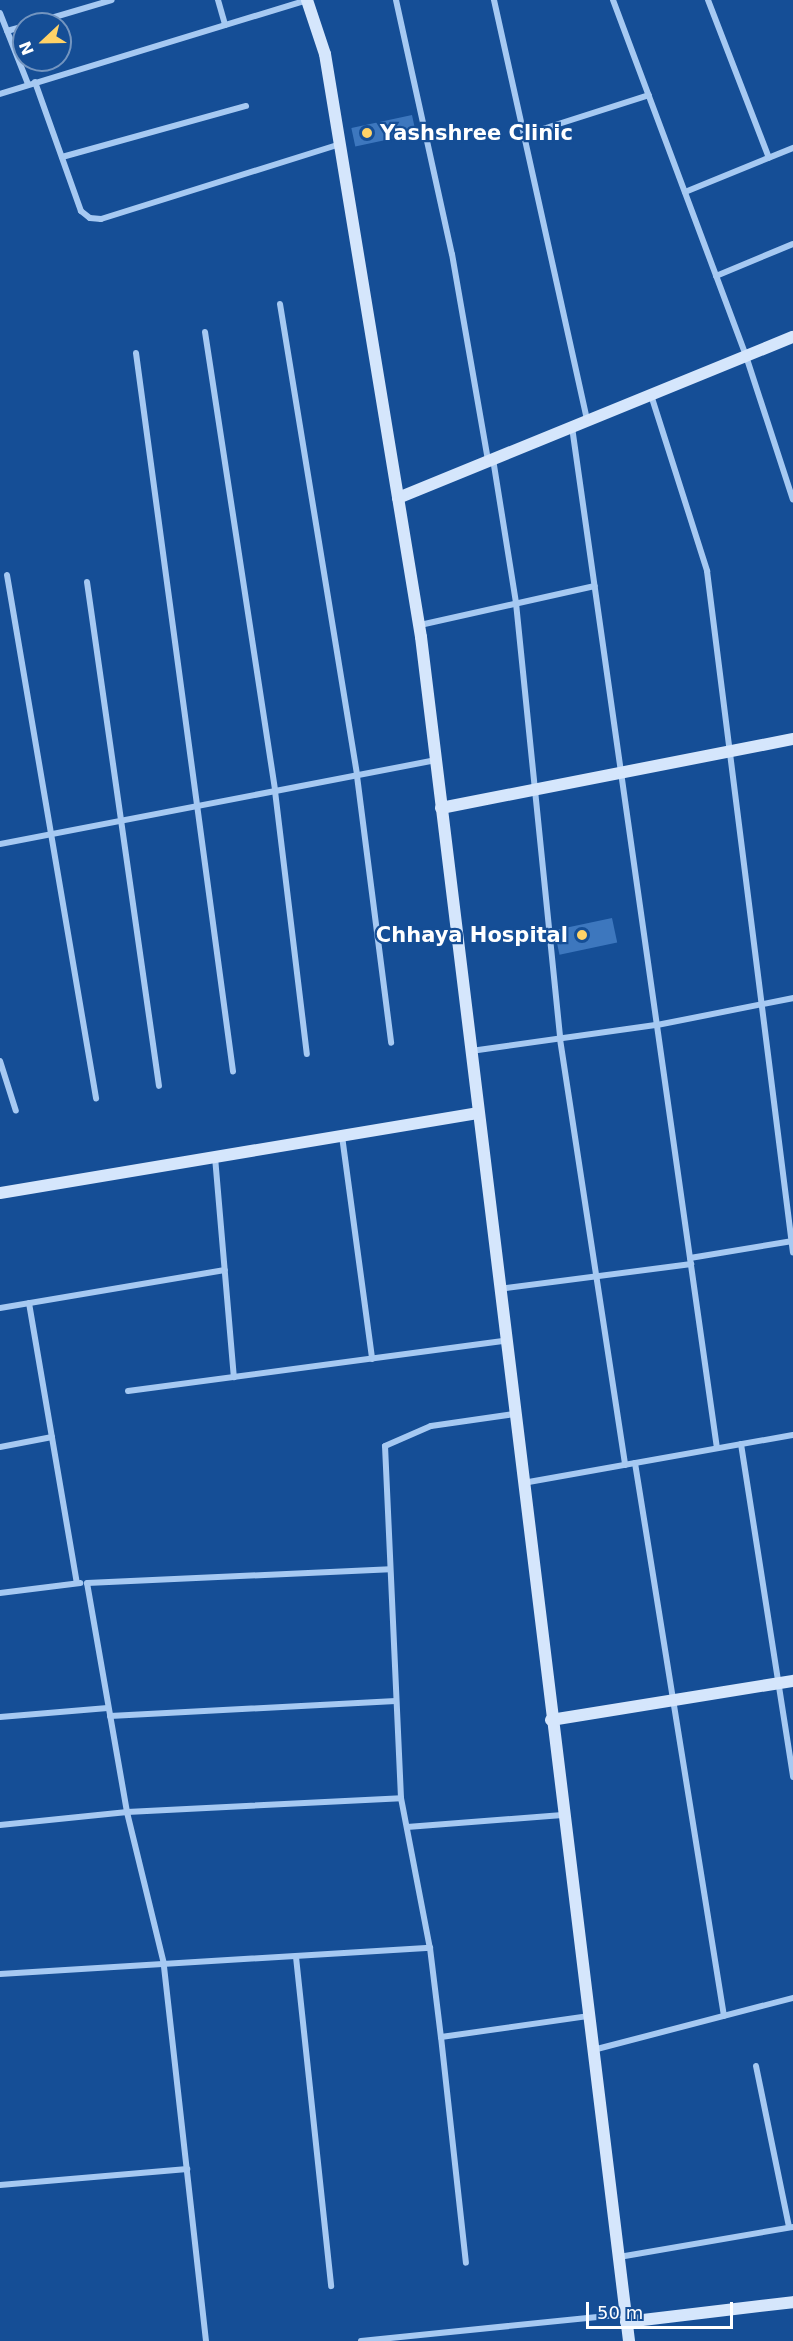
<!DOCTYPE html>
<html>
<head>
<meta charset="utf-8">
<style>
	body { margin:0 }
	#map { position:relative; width:793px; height:2341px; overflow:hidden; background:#154e96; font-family:"DejaVu Sans",sans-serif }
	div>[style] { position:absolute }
	.building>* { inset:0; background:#3d77be; transform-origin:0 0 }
	.street>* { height:6px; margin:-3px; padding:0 3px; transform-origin:3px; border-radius:3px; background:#a6c9f2 }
	.secondary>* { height:12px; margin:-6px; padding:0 6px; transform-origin:6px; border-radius:6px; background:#d5e6fc }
	.dots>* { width:16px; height:16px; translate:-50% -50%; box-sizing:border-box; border:3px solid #154e96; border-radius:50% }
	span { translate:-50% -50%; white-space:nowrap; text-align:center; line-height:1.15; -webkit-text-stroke:4.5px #154e96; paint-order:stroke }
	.poi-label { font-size:21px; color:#fff; font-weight:700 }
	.left { translate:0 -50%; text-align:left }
	.right { translate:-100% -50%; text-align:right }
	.north { position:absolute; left:12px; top:12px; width:60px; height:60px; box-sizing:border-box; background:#154e96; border:2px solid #7395c0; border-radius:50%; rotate:248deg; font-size:16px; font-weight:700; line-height:24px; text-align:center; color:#fff }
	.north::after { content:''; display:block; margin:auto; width:21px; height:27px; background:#ffd267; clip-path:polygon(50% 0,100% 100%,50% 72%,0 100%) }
	.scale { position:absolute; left:586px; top:2302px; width:147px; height:27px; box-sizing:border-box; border:3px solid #fff; border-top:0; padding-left:8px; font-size:18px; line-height:21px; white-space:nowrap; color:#fff; -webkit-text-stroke:4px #154e96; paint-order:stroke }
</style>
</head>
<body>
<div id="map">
	<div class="building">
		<i style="left:412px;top:115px;width:19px;height:62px;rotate:78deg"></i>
		<i style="left:612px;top:918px;width:25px;height:59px;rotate:78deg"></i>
	</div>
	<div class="street">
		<i style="left:218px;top:0;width:26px;rotate:74deg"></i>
		<i style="left:396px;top:0;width:260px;rotate:77.6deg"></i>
		<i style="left:452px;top:254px;width:210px;rotate:80.1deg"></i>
		<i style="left:494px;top:0;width:430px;rotate:77.5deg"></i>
		<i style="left:613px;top:0;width:380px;rotate:69.5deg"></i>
		<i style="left:746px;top:356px;width:151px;rotate:71.9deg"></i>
		<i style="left:708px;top:0;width:169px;rotate:68.9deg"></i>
		<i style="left:0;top:13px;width:76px;rotate:68.5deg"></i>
		<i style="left:31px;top:24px;width:84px;rotate:-16.5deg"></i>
		<i style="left:7px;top:31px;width:18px;rotate:-16deg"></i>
		<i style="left:35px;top:82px;width:137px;rotate:70.4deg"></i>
		<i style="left:81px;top:211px;width:11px;rotate:38deg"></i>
		<i style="left:90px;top:218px;width:11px;rotate:5deg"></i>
		<i style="left:101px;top:219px;width:250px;rotate:-17.4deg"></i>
		<i style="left:0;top:94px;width:322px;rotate:-17deg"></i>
		<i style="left:524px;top:135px;width:131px;rotate:-17.7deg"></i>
		<i style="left:62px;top:157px;width:191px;rotate:-15.5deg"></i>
		<i style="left:685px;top:192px;width:117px;rotate:-22.2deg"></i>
		<i style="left:716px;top:276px;width:83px;rotate:-22.6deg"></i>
		<i style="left:280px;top:304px;width:478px;rotate:80.7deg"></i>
		<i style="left:357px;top:776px;width:269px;rotate:82.7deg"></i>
		<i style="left:205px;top:332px;width:464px;rotate:81.3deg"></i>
		<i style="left:275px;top:791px;width:265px;rotate:83.1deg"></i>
		<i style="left:136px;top:353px;width:725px;rotate:82.31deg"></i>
		<i style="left:651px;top:395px;width:185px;rotate:72.3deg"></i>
		<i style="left:707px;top:571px;width:687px;rotate:82.81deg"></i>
		<i style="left:572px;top:427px;width:1031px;rotate:81.92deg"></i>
		<i style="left:493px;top:459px;width:146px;rotate:80.9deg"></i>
		<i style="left:516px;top:603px;width:438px;rotate:84.2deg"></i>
		<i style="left:560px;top:1039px;width:431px;rotate:81.3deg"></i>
		<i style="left:7px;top:575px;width:531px;rotate:80.34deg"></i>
		<i style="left:87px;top:582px;width:509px;rotate:81.87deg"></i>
		<i style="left:420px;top:625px;width:179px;rotate:-12.6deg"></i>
		<i style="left:0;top:844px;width:444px;rotate:-10.9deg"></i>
		<i style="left:471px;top:1051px;width:188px;rotate:-8deg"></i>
		<i style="left:657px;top:1025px;width:139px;rotate:-11.2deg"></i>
		<i style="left:0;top:1061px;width:52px;rotate:72.3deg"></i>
		<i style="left:342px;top:1136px;width:225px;rotate:82.3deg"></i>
		<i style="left:215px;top:1157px;width:221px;rotate:85.1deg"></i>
		<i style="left:690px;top:1258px;width:104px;rotate:-9.4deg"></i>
		<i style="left:499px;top:1289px;width:194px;rotate:-7.4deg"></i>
		<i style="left:29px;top:1303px;width:284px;rotate:80.3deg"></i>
		<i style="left:0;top:1308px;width:228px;rotate:-9.6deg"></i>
		<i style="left:128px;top:1391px;width:380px;rotate:-7.6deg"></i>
		<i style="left:741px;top:1444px;width:337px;rotate:81.1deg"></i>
		<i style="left:0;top:1447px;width:53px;rotate:-10.9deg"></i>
		<i style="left:635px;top:1463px;width:560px;rotate:80.86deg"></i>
		<i style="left:523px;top:1483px;width:274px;rotate:-10.1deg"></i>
		<i style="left:0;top:1593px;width:81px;rotate:-7.1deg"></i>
		<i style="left:110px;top:1716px;width:286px;rotate:-3deg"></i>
		<i style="left:0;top:1717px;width:108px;rotate:-4.8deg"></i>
		<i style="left:401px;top:1798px;width:352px;rotate:-92.6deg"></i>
		<i style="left:385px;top:1446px;width:50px;rotate:-23.5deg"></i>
		<i style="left:431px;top:1426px;width:84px;rotate:-8.2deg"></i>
		<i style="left:0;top:1825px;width:128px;rotate:-5.8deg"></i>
		<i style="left:127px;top:1812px;width:274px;rotate:-2.9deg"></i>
		<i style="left:401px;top:1798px;width:153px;rotate:79.1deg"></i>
		<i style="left:430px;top:1948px;width:90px;rotate:83deg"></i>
		<i style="left:441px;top:2037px;width:148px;rotate:-8.1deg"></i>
		<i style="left:407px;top:1827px;width:156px;rotate:-4.4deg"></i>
		<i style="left:296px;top:1957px;width:331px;rotate:83.9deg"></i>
		<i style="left:0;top:1974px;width:431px;rotate:-3.5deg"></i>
		<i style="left:441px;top:2037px;width:227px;rotate:83.7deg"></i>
		<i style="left:593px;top:2050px;width:207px;rotate:-14.6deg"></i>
		<i style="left:756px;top:2066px;width:164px;rotate:78.4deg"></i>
		<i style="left:0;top:2185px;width:188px;rotate:-4.9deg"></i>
		<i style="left:619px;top:2257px;width:177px;rotate:-9.8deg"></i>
		<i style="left:206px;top:2341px;width:379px;rotate:-96.4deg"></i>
		<i style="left:164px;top:1964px;width:156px;rotate:-103.7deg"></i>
		<i style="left:127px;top:1812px;width:232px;rotate:-99.9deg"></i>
		<i style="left:87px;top:1583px;width:303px;rotate:-2.6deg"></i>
		<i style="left:361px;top:2341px;width:265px;rotate:-5.8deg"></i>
	</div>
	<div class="secondary">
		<i style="left:307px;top:0;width:57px;rotate:71.6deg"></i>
		<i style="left:325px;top:54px;width:591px;rotate:80.65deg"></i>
		<i style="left:421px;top:637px;width:1717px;rotate:83.04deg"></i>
		<i style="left:398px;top:498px;width:427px;rotate:-22.2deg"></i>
		<i style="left:441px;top:808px;width:359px;rotate:-11.1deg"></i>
		<i style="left:0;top:1193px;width:484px;rotate:-9.5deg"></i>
		<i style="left:551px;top:1720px;width:245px;rotate:-9.2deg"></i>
		<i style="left:626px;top:2322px;width:168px;rotate:-6.8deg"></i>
	</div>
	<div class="dots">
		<i style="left:367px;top:133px;background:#ffd267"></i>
		<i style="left:582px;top:935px;background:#ffd267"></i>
	</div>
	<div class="poi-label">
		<span class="left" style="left:380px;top:133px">Yashshree Clinic</span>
		<span class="right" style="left:568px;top:935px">Chhaya Hospital</span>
	</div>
	<div class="north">N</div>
	<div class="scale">50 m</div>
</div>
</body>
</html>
